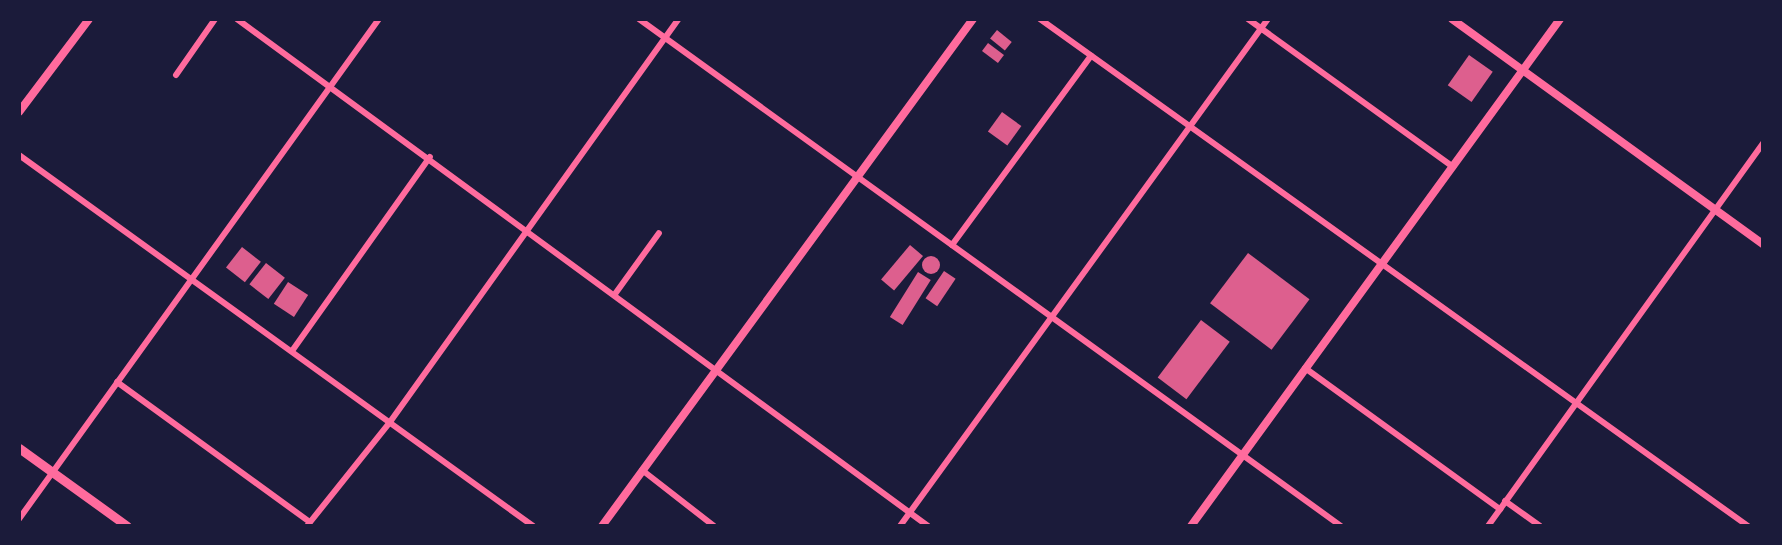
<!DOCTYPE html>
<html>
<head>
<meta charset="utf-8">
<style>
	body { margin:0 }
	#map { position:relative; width:1782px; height:545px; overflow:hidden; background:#1b1b3a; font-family:"Source Serif 4",serif }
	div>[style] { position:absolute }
	.building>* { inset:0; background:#dd5f8e; transform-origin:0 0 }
	.round { border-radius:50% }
	.minor>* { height:6px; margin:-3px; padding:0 3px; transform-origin:3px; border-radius:3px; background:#ff6b9d }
	.tertiary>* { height:8px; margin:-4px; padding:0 4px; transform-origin:4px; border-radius:4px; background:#ff6b9d }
	.secondary>* { height:9px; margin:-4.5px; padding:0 4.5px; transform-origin:4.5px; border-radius:4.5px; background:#ff6b9d }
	span { translate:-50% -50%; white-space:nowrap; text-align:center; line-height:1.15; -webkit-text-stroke:7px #1b1b3a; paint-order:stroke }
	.frame { position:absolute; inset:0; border:21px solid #1b1b3a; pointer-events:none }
</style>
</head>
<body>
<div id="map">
	<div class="building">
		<i style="left:997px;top:30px;width:19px;height:11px;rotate:39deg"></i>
		<i style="left:988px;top:43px;width:20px;height:10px;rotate:37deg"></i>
		<i style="left:1469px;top:55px;width:29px;height:37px;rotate:35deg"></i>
		<i style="left:1002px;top:112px;width:24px;height:24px;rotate:36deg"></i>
		<i style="left:910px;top:245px;width:17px;height:45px;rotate:40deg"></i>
		<i style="left:242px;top:247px;width:24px;height:26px;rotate:38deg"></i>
		<i style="left:1248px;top:253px;width:77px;height:63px;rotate:37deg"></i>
		<i class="round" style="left:922px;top:256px;width:18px;height:18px"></i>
		<i style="left:266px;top:263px;width:24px;height:27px;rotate:38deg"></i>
		<i style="left:944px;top:271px;width:14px;height:33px;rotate:34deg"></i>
		<i style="left:918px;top:272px;width:15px;height:53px;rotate:32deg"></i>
		<i style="left:288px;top:282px;width:24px;height:26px;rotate:33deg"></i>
		<i style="left:1201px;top:320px;width:36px;height:72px;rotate:37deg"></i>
	</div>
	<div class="minor">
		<i style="left:237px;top:19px;width:857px;rotate:36.27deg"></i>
		<i style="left:639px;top:19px;width:866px;rotate:35.84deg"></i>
		<i style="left:1040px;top:19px;width:871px;rotate:35.61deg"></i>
		<i style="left:1248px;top:19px;width:253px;rotate:35.8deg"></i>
		<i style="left:176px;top:75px;width:68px;rotate:-55.1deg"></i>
		<i style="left:19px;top:155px;width:634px;rotate:35.82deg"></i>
		<i style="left:952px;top:245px;width:235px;rotate:-53.7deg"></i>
		<i style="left:615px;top:294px;width:75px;rotate:-54.2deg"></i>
		<i style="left:292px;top:351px;width:238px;rotate:-54.6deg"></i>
		<i style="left:1305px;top:368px;width:241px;rotate:35.9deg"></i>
		<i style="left:117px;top:382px;width:238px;rotate:36deg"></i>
		<i style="left:642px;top:470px;width:91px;rotate:37.9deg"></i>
		<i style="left:1505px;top:501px;width:43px;rotate:35.5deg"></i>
		<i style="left:19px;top:519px;width:616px;rotate:-54.25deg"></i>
		<i style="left:307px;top:526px;width:133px;rotate:-51.4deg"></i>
		<i style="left:390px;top:422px;width:495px;rotate:-54.4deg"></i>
		<i style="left:900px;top:526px;width:626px;rotate:-54.03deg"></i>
		<i style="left:1488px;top:526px;width:472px;rotate:-54.3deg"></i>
	</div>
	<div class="tertiary">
		<i style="left:1452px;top:19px;width:384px;rotate:35.9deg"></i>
		<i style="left:19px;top:112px;width:116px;rotate:-53deg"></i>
		<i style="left:602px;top:526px;width:628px;rotate:-53.8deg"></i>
		<i style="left:1191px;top:526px;width:627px;rotate:-53.95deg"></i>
	</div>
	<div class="secondary">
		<i style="left:19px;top:448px;width:133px;rotate:35.8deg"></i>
	</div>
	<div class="frame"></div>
</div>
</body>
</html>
